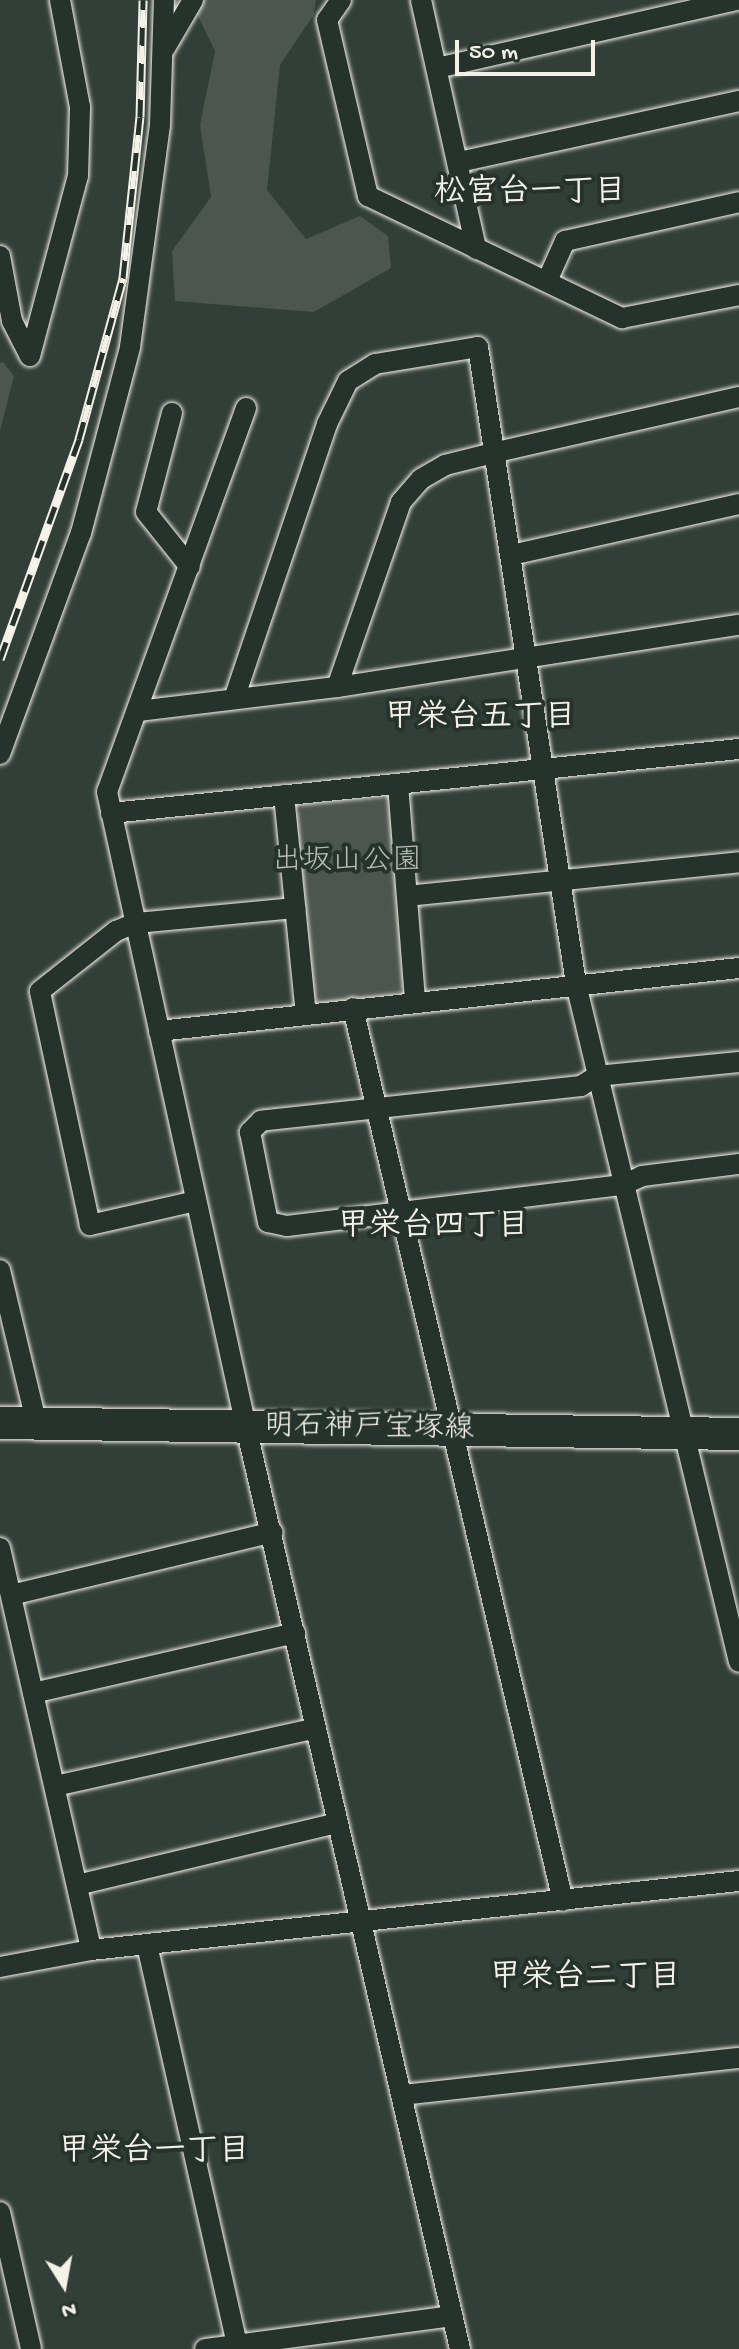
<!DOCTYPE html>
<html>
<head>
<meta charset="utf-8">
<style>
	body { margin:0 }
	#map { position:relative; width:739px; height:2349px; overflow:hidden; background:#323e38; font-family:"Gochi Hand","Klee One",sans-serif }
	div>[style] { position:absolute }
	.green>* { inset:0; background:#4c564f }
	.roads { filter:drop-shadow(0 0 2px #f4f1e8) drop-shadow(0 0 2px #f4f1e8) }
	.minor>* { height:20px; margin:-10px; padding:0 10px; transform-origin:10px; border-radius:10px; background:#26332d }
	.primary>* { height:32px; margin:-16px; padding:0 16px; transform-origin:16px; border-radius:16px; background:#26332d }
	.rail>* { height:9px; margin-top:-4.5px; transform-origin:0; background:repeating-linear-gradient(90deg,#26332d 0 18px,#f4f1e8 0 36px); box-sizing:border-box; border-block:2px solid #f4f1e8 }
	span { translate:-50% -50%; white-space:nowrap; text-align:center; line-height:1.15; -webkit-text-stroke:8px #26332d; paint-order:stroke }
	.park-label { font-size:30px; color:#b9bbb2 }
	.street-label { font-size:30px; color:#f4f1e8 }
	.neighbourhood-label { font-size:32px; color:#f4f1e8; font-weight:700 }
	.north { position:absolute; left:24px; top:2245px; width:80px; height:80px; -webkit-text-stroke:6px #26332d; paint-order:stroke; rotate:169deg; font-size:22px; font-weight:700; line-height:32px; text-align:center; color:#f4f1e8 }
	.north::after { content:''; display:block; margin:auto; width:28px; height:36px; background:#f4f1e8; clip-path:polygon(50% 0,100% 100%,50% 72%,0 100%) }
	.scale { position:absolute; left:455px; top:40px; width:140px; height:36px; box-sizing:border-box; border:4px solid #f4f1e8; border-top:0; padding-left:10px; font-size:24px; line-height:28px; white-space:nowrap; color:#f4f1e8; -webkit-text-stroke:6px #26332d; paint-order:stroke }
</style>
</head>
<body>
<div id="map">
	<div class="green">
		<i style="clip-path:polygon(203px 0,316px 0,313px 16px,280px 65px,267px 190px,306px 239px,360px 216px,388px 236px,391px 268px,314px 312px,175px 301px,172px 251px,211px 197px,200px 125px,215px 51px,193px 6px)"></i>
		<i style="clip-path:polygon(3px 362px,14px 376px,0 431px,0 363px)"></i>
		<i style="clip-path:polygon(392px 797px,404px 984px,400px 992px,322px 1005px,311px 994px,294px 819px,303px 805px)"></i>
	</div>
	<div class="roads">
		<div class="minor">
			<i style="left:341px;top:0;width:24px;rotate:125deg"></i>
			<i style="left:327px;top:20px;width:181px;rotate:76.9deg"></i>
			<i style="left:368px;top:196px;width:282px;rotate:25.7deg"></i>
			<i style="left:622px;top:318px;width:119px;rotate:-11.1deg"></i>
			<i style="left:421px;top:0;width:255px;rotate:77.5deg"></i>
			<i style="left:165px;top:48px;width:56px;rotate:-59.7deg"></i>
			<i style="left:437px;top:68px;width:307px;rotate:-12.8deg"></i>
			<i style="left:459px;top:162px;width:287px;rotate:-12.3deg"></i>
			<i style="left:0;top:256px;width:66px;rotate:79.5deg"></i>
			<i style="left:12px;top:321px;width:39px;rotate:63deg"></i>
			<i style="left:547px;top:281px;width:44px;rotate:-65.8deg"></i>
			<i style="left:565px;top:241px;width:178px;rotate:-12.6deg"></i>
			<i style="left:30px;top:356px;width:186px;rotate:-75.1deg"></i>
			<i style="left:78px;top:176px;width:69px;rotate:-88.3deg"></i>
			<i style="left:80px;top:107px;width:109px;rotate:-100.6deg"></i>
			<i style="left:246px;top:408px;width:408px;rotate:109.9deg"></i>
			<i style="left:107px;top:792px;width:650px;rotate:77.65deg"></i>
			<i style="left:246px;top:1427px;width:947px;rotate:76.93deg"></i>
			<i style="left:172px;top:413px;width:102px;rotate:104.7deg"></i>
			<i style="left:146px;top:512px;width:70px;rotate:51.3deg"></i>
			<i style="left:511px;top:555px;width:234px;rotate:-12.6deg"></i>
			<i style="left:337px;top:687px;width:196px;rotate:-70.9deg"></i>
			<i style="left:401px;top:502px;width:30px;rotate:-49deg"></i>
			<i style="left:421px;top:479px;width:28px;rotate:-30deg"></i>
			<i style="left:445px;top:465px;width:54px;rotate:-14deg"></i>
			<i style="left:497px;top:452px;width:248px;rotate:-12.8deg"></i>
			<i style="left:234px;top:699px;width:290px;rotate:-71.3deg"></i>
			<i style="left:327px;top:424px;width:48px;rotate:-64deg"></i>
			<i style="left:348px;top:381px;width:32px;rotate:-32deg"></i>
			<i style="left:375px;top:364px;width:104px;rotate:-9.4deg"></i>
			<i style="left:478px;top:347px;width:644px;rotate:81.25deg"></i>
			<i style="left:576px;top:984px;width:697px;rotate:76.48deg"></i>
			<i style="left:138px;top:711px;width:200px;rotate:-6.9deg"></i>
			<i style="left:337px;top:687px;width:407px;rotate:-8.8deg"></i>
			<i style="left:0;top:754px;width:235px;rotate:-69.9deg"></i>
			<i style="left:81px;top:533px;width:192px;rotate:-75.2deg"></i>
			<i style="left:130px;top:347px;width:224px;rotate:-82.3deg"></i>
			<i style="left:160px;top:125px;width:125px;rotate:-88.2deg"></i>
			<i style="left:398px;top:784px;width:219px;rotate:85.5deg"></i>
			<i style="left:284px;top:795px;width:220px;rotate:84.3deg"></i>
			<i style="left:111px;top:813px;width:631px;rotate:-5.82deg"></i>
			<i style="left:407px;top:896px;width:334px;rotate:-5.8deg"></i>
			<i style="left:353px;top:1008px;width:917px;rotate:76.77deg"></i>
			<i style="left:159px;top:1031px;width:583px;rotate:-6.2deg"></i>
			<i style="left:739px;top:1062px;width:143px;rotate:174.4deg"></i>
			<i style="left:597px;top:1076px;width:19px;rotate:148deg"></i>
			<i style="left:581px;top:1086px;width:322px;rotate:173.8deg"></i>
			<i style="left:261px;top:1121px;width:16px;rotate:135deg"></i>
			<i style="left:250px;top:1132px;width:92px;rotate:78.7deg"></i>
			<i style="left:268px;top:1222px;width:19px;rotate:12deg"></i>
			<i style="left:287px;top:1226px;width:338px;rotate:-7deg"></i>
			<i style="left:623px;top:1185px;width:21px;rotate:-25deg"></i>
			<i style="left:642px;top:1176px;width:98px;rotate:-7.1deg"></i>
			<i style="left:196px;top:1201px;width:109px;rotate:167.2deg"></i>
			<i style="left:90px;top:1225px;width:239px;rotate:-102.1deg"></i>
			<i style="left:40px;top:991px;width:97px;rotate:-38.3deg"></i>
			<i style="left:116px;top:931px;width:22px;rotate:-22deg"></i>
			<i style="left:136px;top:923px;width:160px;rotate:-5.4deg"></i>
			<i style="left:0;top:1270px;width:159px;rotate:76.6deg"></i>
			<i style="left:0;top:1548px;width:412px;rotate:77.2deg"></i>
			<i style="left:11px;top:1595px;width:269px;rotate:-13.5deg"></i>
			<i style="left:33px;top:1693px;width:269px;rotate:-12.9deg"></i>
			<i style="left:55px;top:1786px;width:267px;rotate:-12.5deg"></i>
			<i style="left:77px;top:1885px;width:268px;rotate:-13.4deg"></i>
			<i style="left:147px;top:1945px;width:410px;rotate:77.3deg"></i>
			<i style="left:0;top:1967px;width:93px;rotate:-10.6deg"></i>
			<i style="left:91px;top:1950px;width:652px;rotate:-6.08deg"></i>
			<i style="left:402px;top:2095px;width:339px;rotate:-6.3deg"></i>
			<i style="left:0;top:2212px;width:140px;rotate:77.2deg"></i>
			<i style="left:205px;top:2349px;width:249px;rotate:-7.6deg"></i>
		</div>
		<div class="primary">
			<i style="left:0;top:1423px;width:739px;rotate:0.85deg"></i>
		</div>
	</div>
	<div class="rail">
		<i style="left:0;top:659px;width:234px;rotate:-70.2deg"></i>
		<i style="left:79px;top:439px;width:167px;rotate:-74.7deg"></i>
		<i style="left:123px;top:278px;width:162px;rotate:-84deg"></i>
		<i style="left:140px;top:117px;width:117px;rotate:-88.5deg"></i>
	</div>
	<div class="park-label">
		<span style="left:347px;top:863px">出坂山公園</span>
	</div>
	<div class="street-label">
		<span style="left:369px;top:1430px;rotate:1deg">明石神戸宝塚線</span>
	</div>
	<div class="neighbourhood-label">
		<span style="left:530px;top:194px">松宮台一丁目</span>
		<span style="left:480px;top:719px">甲栄台五丁目</span>
		<span style="left:433px;top:1228px">甲栄台四丁目</span>
		<span style="left:585px;top:1979px">甲栄台二丁目</span>
		<span style="left:154px;top:2153px">甲栄台一丁目</span>
	</div>
	<div class="north">N</div>
	<div class="scale">50 m</div>
</div>
</body>
</html>
